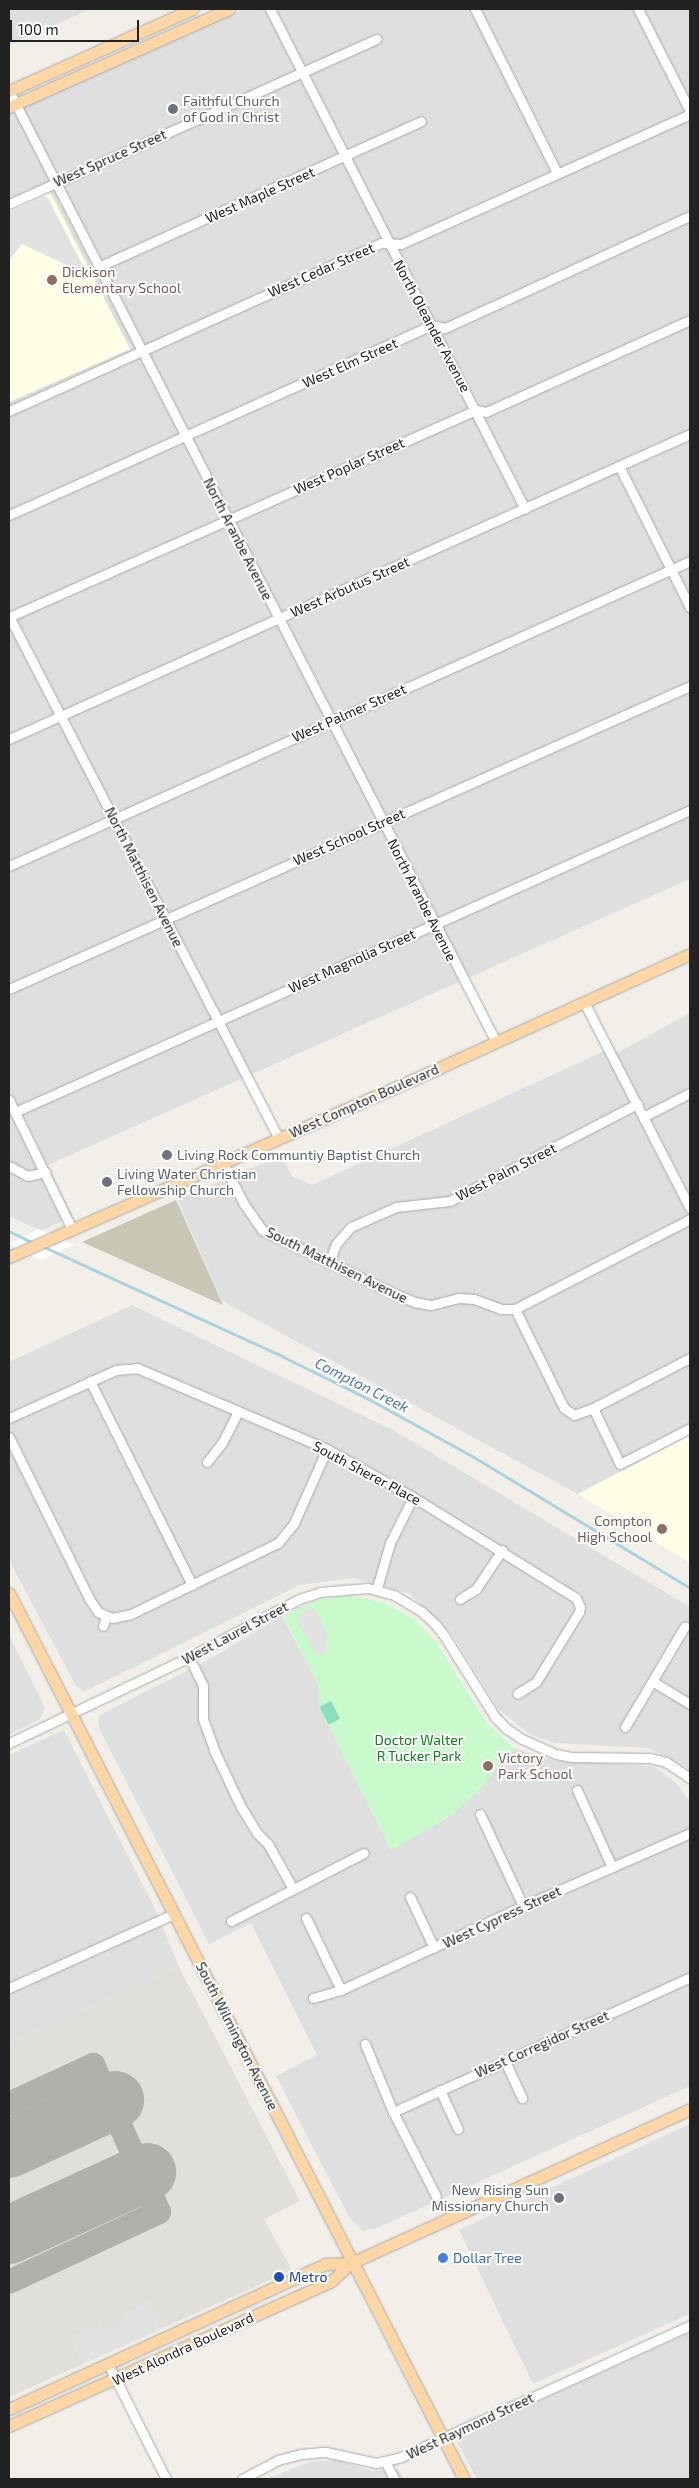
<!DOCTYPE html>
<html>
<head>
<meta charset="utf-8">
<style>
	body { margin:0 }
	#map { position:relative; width:699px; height:2488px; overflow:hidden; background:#f2efe9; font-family:"Exo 2",sans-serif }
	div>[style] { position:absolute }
	.residential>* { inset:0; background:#e0dfdf }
	.education>* { inset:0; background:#ffffe5 }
	.airport>* { inset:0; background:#e1dfda }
	.construction>* { inset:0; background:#c7c7b4 }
	.park>* { inset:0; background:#c8facc }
	.pitch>* { inset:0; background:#88e0be; transform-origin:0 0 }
	.parking>* { inset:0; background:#e2e2e2 }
	.pier>* { inset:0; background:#fff }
	.stream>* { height:2.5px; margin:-1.25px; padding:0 1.25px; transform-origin:1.25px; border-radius:1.25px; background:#aad3df }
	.taxiway>* { height:24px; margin:-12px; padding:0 12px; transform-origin:12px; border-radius:12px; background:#b1b0ac }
	.runway>* { height:58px; margin:-29px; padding:0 29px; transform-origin:29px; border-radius:29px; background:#b1b0ac }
	.roads { filter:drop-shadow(0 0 1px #a9a9a9) drop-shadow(0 0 1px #a9a9a9) }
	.minor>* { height:9px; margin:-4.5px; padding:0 4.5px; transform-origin:4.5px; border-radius:4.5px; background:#fff }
	.major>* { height:11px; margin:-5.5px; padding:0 5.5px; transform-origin:5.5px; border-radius:5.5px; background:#fcd6a4 }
	.dots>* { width:14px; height:14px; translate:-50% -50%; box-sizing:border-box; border:2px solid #fff; border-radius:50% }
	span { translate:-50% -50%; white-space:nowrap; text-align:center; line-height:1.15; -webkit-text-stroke:4px #fff; paint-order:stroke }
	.worship-label { font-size:14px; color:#5b616d }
	.left { translate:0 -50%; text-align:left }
	.right { translate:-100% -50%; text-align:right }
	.street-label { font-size:14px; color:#222 }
	.education-label { font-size:14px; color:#785e54 }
	.park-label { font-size:14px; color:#0c8416 }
	.shop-label { font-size:14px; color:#366cbe }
	.transit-label { font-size:14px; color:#164399 }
	.water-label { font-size:15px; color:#4a7aab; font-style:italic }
	.frame { position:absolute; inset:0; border:10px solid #222; pointer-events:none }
	.scale { position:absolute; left:10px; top:20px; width:129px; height:22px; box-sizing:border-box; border:2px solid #222; border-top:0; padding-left:6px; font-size:15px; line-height:18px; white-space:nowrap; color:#222; -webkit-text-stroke:4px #fff; paint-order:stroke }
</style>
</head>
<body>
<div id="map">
	<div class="residential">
		<i style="clip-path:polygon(9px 9px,83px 9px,84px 12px,9px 45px)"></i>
		<i style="clip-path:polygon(244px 9px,690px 9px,690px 879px,48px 1165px,73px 1216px,41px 1231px,9px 1216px,9px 402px,130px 349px,49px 192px,9px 210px,9px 114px)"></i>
		<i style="clip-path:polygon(690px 1013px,690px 1435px,578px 1494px,222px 1301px,177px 1199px,281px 1156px,292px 1176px,312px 1185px,613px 1047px,617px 1053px)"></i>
		<i style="clip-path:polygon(132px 1305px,393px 1430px,690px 1607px,690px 1772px,686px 1767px,648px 1748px,555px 1743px,531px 1735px,498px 1709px,453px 1636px,410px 1594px,354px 1578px,300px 1585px,84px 1692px,76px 1686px,9px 1560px,9px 1362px)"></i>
		<i style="clip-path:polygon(282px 1616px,319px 1686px,319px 1707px,391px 1850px,450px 1816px,476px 1793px,514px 1748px,554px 1761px,653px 1766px,675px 1782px,690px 1801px,690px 2086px,377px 2228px,363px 2231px,349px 2217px,276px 2076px,317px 2055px,251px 1923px,209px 1944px,99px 1728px,98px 1716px,206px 1661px)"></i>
		<i style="clip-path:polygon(9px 1635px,45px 1708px,40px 1719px,9px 1734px)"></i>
		<i style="clip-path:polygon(64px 1730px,157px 1913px,179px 1967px,9px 2043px,9px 1755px)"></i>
		<i style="clip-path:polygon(690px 2124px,690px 2314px,533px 2384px,459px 2230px)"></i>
		<i style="clip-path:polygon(690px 2332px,690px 2479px,477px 2479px,456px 2439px)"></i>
		<i style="clip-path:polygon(337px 2460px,372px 2471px,398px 2469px,404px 2479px,266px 2479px,310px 2462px)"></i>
	</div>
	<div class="education">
		<i style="clip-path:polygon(50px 192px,130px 349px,9px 402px,9px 210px)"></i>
		<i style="clip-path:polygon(690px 1435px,690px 1563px,578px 1494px)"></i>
	</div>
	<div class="airport">
		<i style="clip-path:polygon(179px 1967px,300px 2201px,264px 2219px,292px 2270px,9px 2397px,9px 2043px)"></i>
	</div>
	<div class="construction">
		<i style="clip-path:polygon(176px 1200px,223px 1305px,82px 1242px)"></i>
	</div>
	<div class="park">
		<i style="clip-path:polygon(342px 1596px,369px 1599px,392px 1606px,416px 1621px,436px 1642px,487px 1724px,514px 1748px,476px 1793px,451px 1815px,391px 1850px,319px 1708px,319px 1686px,283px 1616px,314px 1601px)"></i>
	</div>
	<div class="pitch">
		<i style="left:331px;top:1701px;width:20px;height:13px;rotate:63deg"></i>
	</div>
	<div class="parking">
		<i style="clip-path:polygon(43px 196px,48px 198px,86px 272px,83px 273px,22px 244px,9px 260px,9px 212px)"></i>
		<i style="clip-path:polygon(311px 1608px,314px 1608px,328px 1635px,325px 1644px,328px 1650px,316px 1656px,295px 1616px)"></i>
		<i style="clip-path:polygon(149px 2302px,161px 2329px,83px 2364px,70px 2337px,100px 2324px,104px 2333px,126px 2323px,123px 2314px)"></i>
	</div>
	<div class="pier">
		<i style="clip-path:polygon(39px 1229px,74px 1245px,41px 1260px,9px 1244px)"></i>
	</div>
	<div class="stream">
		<i style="left:9px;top:1231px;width:25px;rotate:26deg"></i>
		<i style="left:42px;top:1246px;width:266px;rotate:24.6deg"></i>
		<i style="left:284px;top:1357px;width:95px;rotate:26.3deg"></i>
		<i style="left:369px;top:1399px;width:120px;rotate:28.9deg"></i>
		<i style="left:474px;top:1457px;width:253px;rotate:31.2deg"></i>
	</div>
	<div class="taxiway">
		<i style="left:9px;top:2104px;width:93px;rotate:-24.9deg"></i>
		<i style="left:93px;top:2065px;width:161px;rotate:65.8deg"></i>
		<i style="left:159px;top:2212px;width:166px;rotate:155deg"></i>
	</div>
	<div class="runway">
		<i style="left:9px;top:2149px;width:117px;rotate:-24.8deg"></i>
		<i style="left:9px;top:2235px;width:152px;rotate:-24.5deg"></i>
	</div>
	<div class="roads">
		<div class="minor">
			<i style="left:270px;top:9px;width:561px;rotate:62.98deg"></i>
			<i style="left:475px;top:9px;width:183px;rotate:63.4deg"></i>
			<i style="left:638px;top:9px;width:114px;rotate:63deg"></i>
			<i style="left:9px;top:91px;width:1068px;rotate:62.88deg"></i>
			<i style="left:9px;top:204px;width:403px;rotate:-24.2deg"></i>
			<i style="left:98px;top:267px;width:354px;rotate:-24.3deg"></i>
			<i style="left:9px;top:411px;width:408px;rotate:-24.3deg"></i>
			<i style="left:381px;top:243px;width:20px;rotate:3deg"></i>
			<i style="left:401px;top:244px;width:317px;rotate:-24.2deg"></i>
			<i style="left:619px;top:466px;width:158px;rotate:63.3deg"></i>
			<i style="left:9px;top:515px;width:464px;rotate:-24.2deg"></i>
			<i style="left:432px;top:325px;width:13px;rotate:13deg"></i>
			<i style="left:445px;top:328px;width:269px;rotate:-24.6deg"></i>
			<i style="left:9px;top:616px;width:589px;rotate:62.69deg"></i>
			<i style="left:9px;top:617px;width:511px;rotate:-23.91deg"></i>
			<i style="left:476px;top:410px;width:10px;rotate:11deg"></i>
			<i style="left:486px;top:412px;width:224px;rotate:-24.3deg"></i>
			<i style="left:9px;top:739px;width:746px;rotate:-24.13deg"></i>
			<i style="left:9px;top:866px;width:746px;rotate:-24.13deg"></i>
			<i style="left:9px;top:989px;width:745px;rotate:-23.99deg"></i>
			<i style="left:584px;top:1002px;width:232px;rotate:62.8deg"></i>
			<i style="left:9px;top:1100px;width:144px;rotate:64deg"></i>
			<i style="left:15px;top:1112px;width:739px;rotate:-24.1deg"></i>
			<i style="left:643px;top:1117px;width:53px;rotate:-27.1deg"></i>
			<i style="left:223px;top:1163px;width:46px;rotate:62.9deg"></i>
			<i style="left:244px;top:1204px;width:32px;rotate:55deg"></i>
			<i style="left:262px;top:1230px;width:148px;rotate:25.7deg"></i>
			<i style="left:395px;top:1294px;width:22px;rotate:22deg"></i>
			<i style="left:415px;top:1302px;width:16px;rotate:11deg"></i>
			<i style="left:431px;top:1305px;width:29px;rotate:-14deg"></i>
			<i style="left:459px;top:1298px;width:15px;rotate:4deg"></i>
			<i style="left:474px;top:1299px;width:29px;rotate:20deg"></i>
			<i style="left:501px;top:1309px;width:14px"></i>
			<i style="left:515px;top:1309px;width:197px;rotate:-27.2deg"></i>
			<i style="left:9px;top:1166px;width:21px;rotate:28deg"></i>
			<i style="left:28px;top:1176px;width:18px;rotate:-13deg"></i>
			<i style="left:330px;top:1261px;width:18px;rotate:-71deg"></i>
			<i style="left:336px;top:1244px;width:23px;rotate:-49deg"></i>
			<i style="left:351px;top:1227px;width:49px;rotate:-24deg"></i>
			<i style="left:396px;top:1207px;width:54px;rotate:-6.3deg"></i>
			<i style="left:450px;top:1201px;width:211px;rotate:-27.4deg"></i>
			<i style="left:515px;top:1309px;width:99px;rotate:63.7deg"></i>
			<i style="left:559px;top:1398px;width:11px;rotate:63deg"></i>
			<i style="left:564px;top:1408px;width:12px;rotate:35deg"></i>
			<i style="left:574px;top:1415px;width:20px;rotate:-20deg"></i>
			<i style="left:593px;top:1408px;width:109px;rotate:-27.3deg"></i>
			<i style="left:90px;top:1381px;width:228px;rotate:63.4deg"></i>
			<i style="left:593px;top:1408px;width:62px;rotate:64.3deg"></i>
			<i style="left:620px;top:1464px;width:79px;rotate:-27.2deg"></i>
			<i style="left:9px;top:1418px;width:117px;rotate:-24.2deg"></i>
			<i style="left:116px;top:1370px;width:21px;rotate:-5deg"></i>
			<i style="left:137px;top:1368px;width:207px;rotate:23.1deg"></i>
			<i style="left:327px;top:1449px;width:98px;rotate:29.2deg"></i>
			<i style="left:413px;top:1497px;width:192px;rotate:31.8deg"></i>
			<i style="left:576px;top:1598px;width:10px;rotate:66deg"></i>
			<i style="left:580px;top:1607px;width:5px;rotate:101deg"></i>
			<i style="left:579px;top:1612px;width:82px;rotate:121.6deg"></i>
			<i style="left:536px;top:1682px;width:22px;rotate:148deg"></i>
			<i style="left:9px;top:1437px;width:182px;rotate:63.6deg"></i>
			<i style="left:90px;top:1600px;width:14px;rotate:56deg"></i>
			<i style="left:98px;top:1612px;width:15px;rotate:23deg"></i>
			<i style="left:112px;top:1618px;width:19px;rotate:-12deg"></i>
			<i style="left:131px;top:1614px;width:163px;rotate:-25.8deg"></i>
			<i style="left:278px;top:1543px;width:26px;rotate:-51deg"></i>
			<i style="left:294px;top:1523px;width:81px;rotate:-66deg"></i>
			<i style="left:207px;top:1462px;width:24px;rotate:-52deg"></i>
			<i style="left:222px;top:1443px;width:35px;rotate:-63deg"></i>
			<i style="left:377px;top:1588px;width:47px;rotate:-73.9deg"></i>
			<i style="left:390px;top:1543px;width:51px;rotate:-63.4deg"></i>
			<i style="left:460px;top:1599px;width:19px;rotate:-32deg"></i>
			<i style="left:476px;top:1589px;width:47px;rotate:-56.3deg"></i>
			<i style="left:103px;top:1626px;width:10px;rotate:-73deg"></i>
			<i style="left:189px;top:1657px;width:32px;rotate:64deg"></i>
			<i style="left:203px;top:1686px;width:33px;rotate:90deg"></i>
			<i style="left:203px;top:1719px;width:33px;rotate:70deg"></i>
			<i style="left:214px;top:1750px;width:63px;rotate:64.7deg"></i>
			<i style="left:241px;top:1807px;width:31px;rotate:58deg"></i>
			<i style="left:257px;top:1833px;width:16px;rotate:45deg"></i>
			<i style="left:268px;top:1844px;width:51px;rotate:60.9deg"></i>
			<i style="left:652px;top:1681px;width:44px;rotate:31.2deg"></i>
			<i style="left:625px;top:1727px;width:117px;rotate:-59.3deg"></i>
			<i style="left:9px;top:1743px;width:199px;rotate:-25.5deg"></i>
			<i style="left:189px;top:1657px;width:124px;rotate:-27.8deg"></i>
			<i style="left:299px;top:1599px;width:22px;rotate:-18deg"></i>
			<i style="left:320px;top:1592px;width:48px;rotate:-4.8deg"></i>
			<i style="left:368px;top:1588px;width:27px;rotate:15deg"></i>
			<i style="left:394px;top:1595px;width:33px;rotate:31deg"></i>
			<i style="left:422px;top:1612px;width:19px;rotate:43deg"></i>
			<i style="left:436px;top:1625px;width:15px;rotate:53deg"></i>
			<i style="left:445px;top:1637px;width:94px;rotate:58deg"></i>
			<i style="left:495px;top:1717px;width:17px;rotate:45deg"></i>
			<i style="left:507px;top:1729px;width:18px;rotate:34deg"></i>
			<i style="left:522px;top:1739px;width:37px;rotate:24deg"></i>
			<i style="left:556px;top:1754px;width:15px;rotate:11deg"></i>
			<i style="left:571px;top:1757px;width:79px;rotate:0.7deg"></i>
			<i style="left:650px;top:1758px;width:16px;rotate:14deg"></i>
			<i style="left:666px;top:1762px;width:29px;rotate:34deg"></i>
			<i style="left:577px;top:1790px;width:85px;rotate:65.6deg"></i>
			<i style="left:480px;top:1814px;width:102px;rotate:64.9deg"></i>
			<i style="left:410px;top:1897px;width:56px;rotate:64.8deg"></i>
			<i style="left:306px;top:1918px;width:80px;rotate:64.1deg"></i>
			<i style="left:231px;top:1921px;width:149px;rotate:-27.1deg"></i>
			<i style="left:9px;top:1988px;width:181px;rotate:-24.2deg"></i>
			<i style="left:313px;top:1998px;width:29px;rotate:-16deg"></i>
			<i style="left:341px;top:1990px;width:200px;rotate:-24.8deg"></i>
			<i style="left:523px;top:1906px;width:182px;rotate:-23.6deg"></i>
			<i style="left:365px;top:2044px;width:74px;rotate:67.6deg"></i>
			<i style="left:393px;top:2112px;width:94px;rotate:62.9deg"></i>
			<i style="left:505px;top:2061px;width:41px;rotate:65.3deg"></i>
			<i style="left:440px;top:2090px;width:43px;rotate:65.2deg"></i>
			<i style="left:393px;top:2112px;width:326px;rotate:-24.4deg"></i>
			<i style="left:108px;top:2364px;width:129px;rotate:63.2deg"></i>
			<i style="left:386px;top:2463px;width:18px;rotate:63deg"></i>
			<i style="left:242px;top:2479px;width:41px;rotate:-27.8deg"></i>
			<i style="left:278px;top:2460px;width:24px;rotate:-15deg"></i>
			<i style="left:301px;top:2454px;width:25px;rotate:-5deg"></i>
			<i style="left:326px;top:2452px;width:51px;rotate:12.4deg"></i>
			<i style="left:376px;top:2463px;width:26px;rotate:-13deg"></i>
			<i style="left:401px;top:2457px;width:318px;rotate:-24.5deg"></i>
		</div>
		<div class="major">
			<i style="left:9px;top:91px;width:201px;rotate:-24.1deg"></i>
			<i style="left:9px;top:107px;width:241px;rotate:-24deg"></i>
			<i style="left:9px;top:1257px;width:472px;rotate:-23.7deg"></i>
			<i style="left:441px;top:1067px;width:273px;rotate:-24.4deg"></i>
			<i style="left:9px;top:1593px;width:996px;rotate:62.82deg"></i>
			<i style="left:9px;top:2409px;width:349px;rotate:-24.6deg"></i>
			<i style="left:326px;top:2264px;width:25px;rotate:-2deg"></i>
			<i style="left:9px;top:2426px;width:352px;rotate:-24.2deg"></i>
			<i style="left:330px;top:2282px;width:28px;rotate:-42deg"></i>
			<i style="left:351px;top:2263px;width:372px;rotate:-24.4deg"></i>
		</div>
	</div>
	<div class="dots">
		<i style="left:173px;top:109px;background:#6b7280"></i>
		<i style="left:52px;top:280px;background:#8d6e63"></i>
		<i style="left:167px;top:1155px;background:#6b7280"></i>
		<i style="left:107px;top:1182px;background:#6b7280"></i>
		<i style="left:662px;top:1529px;background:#8d6e63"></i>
		<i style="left:488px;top:1766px;background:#8d6e63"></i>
		<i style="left:559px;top:2198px;background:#6b7280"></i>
		<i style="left:443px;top:2258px;background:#3f7fe0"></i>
		<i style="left:279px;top:2277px;background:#1a4fb4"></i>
	</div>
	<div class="worship-label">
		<span class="left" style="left:183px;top:109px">Faithful Church<br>of God in Christ</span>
		<span class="left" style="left:177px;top:1155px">Living Rock Communtiy Baptist Church</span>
		<span class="left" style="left:117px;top:1182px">Living Water Christian<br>Fellowship Church</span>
		<span class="right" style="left:549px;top:2198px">New Rising Sun<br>Missionary Church</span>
	</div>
	<div class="street-label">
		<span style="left:110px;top:158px;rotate:-24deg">West Spruce Street</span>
		<span style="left:260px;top:195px;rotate:-24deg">West Maple Street</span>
		<span style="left:321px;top:270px;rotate:-24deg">West Cedar Street</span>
		<span style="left:432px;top:326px;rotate:62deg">North Oleander Avenue</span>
		<span style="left:350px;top:363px;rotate:-24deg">West Elm Street</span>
		<span style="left:349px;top:466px;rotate:-24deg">West Poplar Street</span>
		<span style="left:238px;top:539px;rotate:63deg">North Aranbe Avenue</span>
		<span style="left:350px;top:587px;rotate:-24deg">West Arbutus Street</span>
		<span style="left:349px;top:713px;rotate:-24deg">West Palmer Street</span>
		<span style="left:349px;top:837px;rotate:-24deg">West School Street</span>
		<span style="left:144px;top:877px;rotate:63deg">North Matthisen Avenue</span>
		<span style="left:422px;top:900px;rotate:63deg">North Aranbe Avenue</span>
		<span style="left:352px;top:961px;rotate:-24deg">West Magnolia Street</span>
		<span style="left:364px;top:1101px;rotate:-24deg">West Compton Boulevard</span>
		<span style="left:506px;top:1172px;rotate:-27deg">West Palm Street</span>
		<span style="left:337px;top:1265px;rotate:26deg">South Matthisen Avenue</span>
		<span style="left:367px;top:1473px;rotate:28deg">South Sherer Place</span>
		<span style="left:235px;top:1633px;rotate:-28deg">West Laurel Street</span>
		<span style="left:502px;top:1917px;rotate:-25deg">West Cypress Street</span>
		<span style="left:237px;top:2036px;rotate:63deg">South Wilmington Avenue</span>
		<span style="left:542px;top:2044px;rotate:-24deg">West Corregidor Street</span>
		<span style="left:183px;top:2349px;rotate:-25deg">West Alondra Boulevard</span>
		<span style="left:470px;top:2426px;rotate:-25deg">West Raymond Street</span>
	</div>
	<div class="education-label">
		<span class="left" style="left:62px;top:280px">Dickison<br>Elementary School</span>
		<span class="right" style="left:652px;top:1529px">Compton<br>High School</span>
		<span class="left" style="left:498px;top:1766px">Victory<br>Park School</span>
	</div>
	<div class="park-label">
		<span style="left:419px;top:1748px">Doctor Walter<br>R Tucker Park</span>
	</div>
	<div class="shop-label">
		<span class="left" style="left:453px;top:2258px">Dollar Tree</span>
	</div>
	<div class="transit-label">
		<span class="left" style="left:289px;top:2277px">Metro</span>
	</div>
	<div class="water-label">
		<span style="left:362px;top:1385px;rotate:27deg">Compton Creek</span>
	</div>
	<div class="frame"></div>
	<div class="scale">100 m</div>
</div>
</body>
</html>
